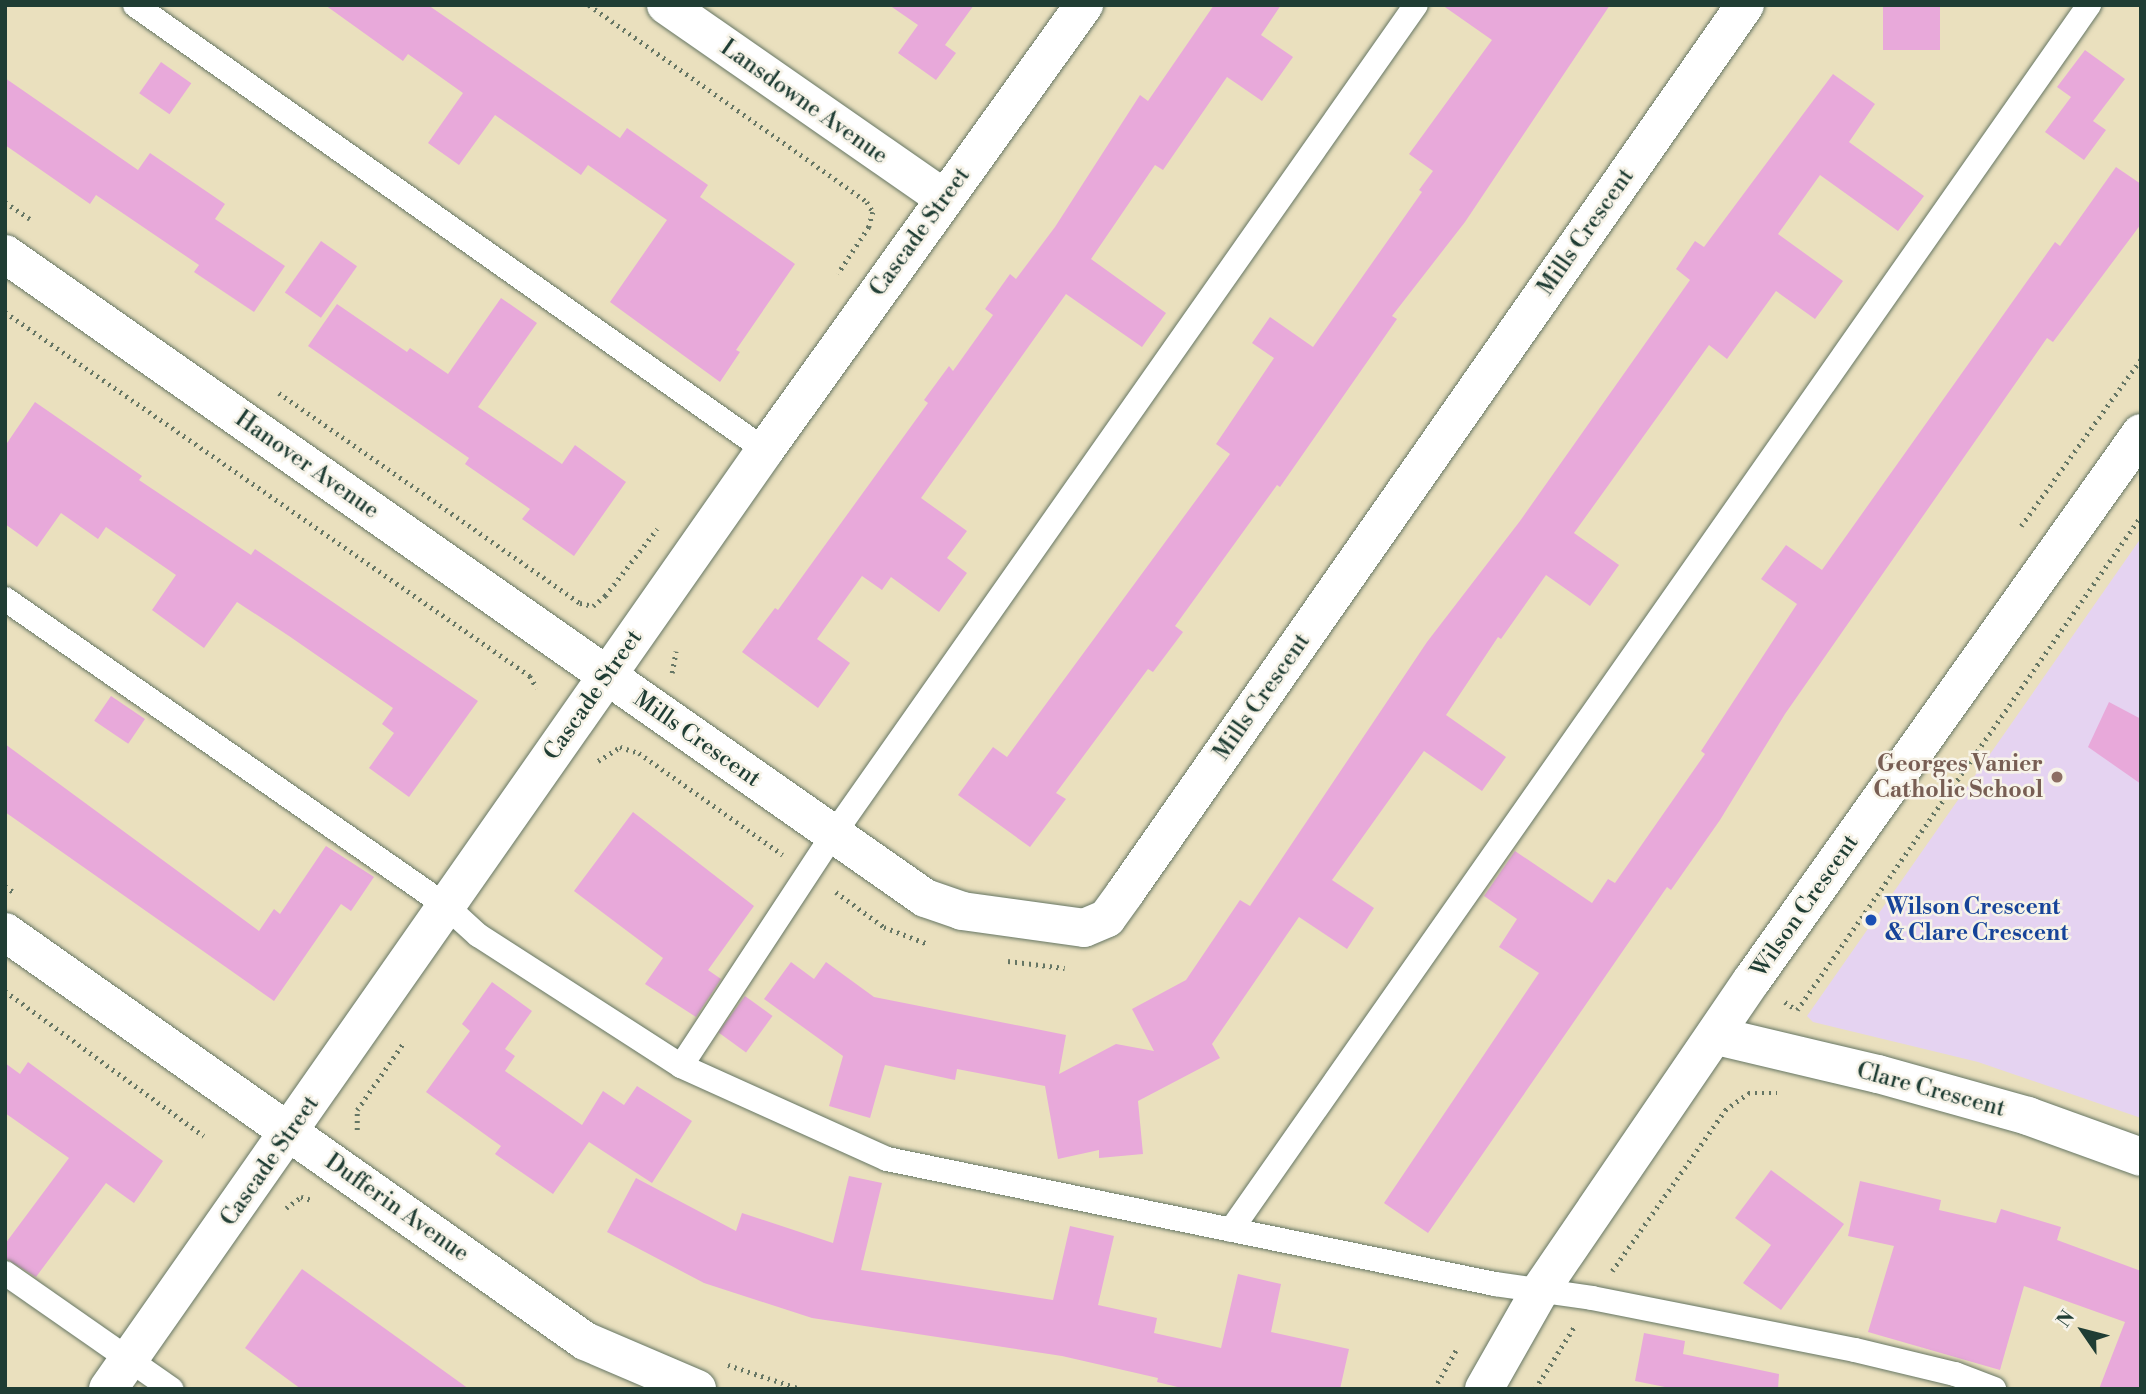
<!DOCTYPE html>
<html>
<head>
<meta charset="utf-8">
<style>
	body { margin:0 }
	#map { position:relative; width:2146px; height:1394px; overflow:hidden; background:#eae0be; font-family:"Libre Bodoni",serif }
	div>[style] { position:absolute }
	.built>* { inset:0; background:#e5d3f1 }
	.building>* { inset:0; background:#e8a9da; transform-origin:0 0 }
	.path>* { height:4.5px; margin-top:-2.25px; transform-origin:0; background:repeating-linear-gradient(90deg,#667664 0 2px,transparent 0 7px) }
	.roads { filter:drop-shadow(0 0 2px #667664) drop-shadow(0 0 2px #667664) }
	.lane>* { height:24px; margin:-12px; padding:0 12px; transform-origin:12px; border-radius:12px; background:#fff }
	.street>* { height:38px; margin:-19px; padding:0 19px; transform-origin:19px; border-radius:19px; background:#fff }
	.secondary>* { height:38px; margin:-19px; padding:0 19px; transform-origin:19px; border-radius:19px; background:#fff }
	.dots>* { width:19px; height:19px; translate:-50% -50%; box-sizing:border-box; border:4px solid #f7f3e8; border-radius:50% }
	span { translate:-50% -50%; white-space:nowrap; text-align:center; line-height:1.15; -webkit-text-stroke:5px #f7f3e8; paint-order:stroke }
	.street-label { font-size:23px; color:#1f3d34 }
	.education-label { font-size:23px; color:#785e54; font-weight:700 }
	.right { translate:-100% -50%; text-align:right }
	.transit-label { font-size:23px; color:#164399; font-weight:700 }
	.left { translate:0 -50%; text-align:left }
	.frame { position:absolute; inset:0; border:7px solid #1f3d34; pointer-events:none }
	.north { position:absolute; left:2048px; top:1296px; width:70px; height:70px; -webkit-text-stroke:5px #f7f3e8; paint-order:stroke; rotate:305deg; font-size:19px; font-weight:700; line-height:28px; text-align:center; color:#1f3d34 }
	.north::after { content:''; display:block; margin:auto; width:24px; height:32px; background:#1f3d34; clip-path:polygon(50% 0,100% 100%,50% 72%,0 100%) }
</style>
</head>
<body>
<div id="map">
	<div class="built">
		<i style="clip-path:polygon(2141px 538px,2141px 1118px,1978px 1062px,1813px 1022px,1807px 1016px)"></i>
	</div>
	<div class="building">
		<i style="clip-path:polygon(325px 5px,428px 5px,620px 138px,627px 128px,708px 185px,700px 197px,795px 264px,736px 350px,740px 352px,720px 382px,610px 302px,667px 220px,588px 165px,581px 175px,495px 115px,459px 165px,428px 143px,463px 93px,408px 54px,403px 61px)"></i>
		<i style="clip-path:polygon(889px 5px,974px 5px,945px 45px,956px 53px,936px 80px,898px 53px,918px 25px)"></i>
		<i style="clip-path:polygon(1214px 5px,1281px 5px,1261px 35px,1293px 57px,1262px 101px,1227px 77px,1163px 170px,1155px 165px,1091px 259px,1166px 313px,1142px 347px,1066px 294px,921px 498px,967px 531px,947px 558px,967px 573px,939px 612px,891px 577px,882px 590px,862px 576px,817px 639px,850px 663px,818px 708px,742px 652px,775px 608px,778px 610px,928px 403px,924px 400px,949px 366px,953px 371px,993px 315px,985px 309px,1010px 274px,1016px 279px,1055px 227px,1140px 95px,1148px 101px)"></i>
		<i style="clip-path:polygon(1442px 5px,1610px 5px,1465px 222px,1392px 316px,1397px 319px,1280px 487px,1277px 485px,1175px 626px,1183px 632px,1153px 672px,1148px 669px,1056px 793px,1066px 799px,1030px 847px,958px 795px,993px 747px,1007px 757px,1230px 454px,1216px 444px,1274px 358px,1252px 343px,1270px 317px,1313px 347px,1422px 192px,1419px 190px,1433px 171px,1409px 154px,1492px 40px)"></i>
		<i style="left:1883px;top:5px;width:57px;height:45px"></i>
		<i style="clip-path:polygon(2085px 50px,2125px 79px,2093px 121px,2106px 130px,2084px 160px,2045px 132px,2071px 97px,2057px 87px)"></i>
		<i style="left:161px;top:62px;width:37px;height:38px;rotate:35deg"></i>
		<i style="clip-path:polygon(1833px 74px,1875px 104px,1849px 142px,1924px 196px,1898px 231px,1820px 175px,1778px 234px,1843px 281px,1815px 319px,1776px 291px,1727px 359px,1709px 345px,1574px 533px,1619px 565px,1590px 606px,1546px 575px,1501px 639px,1498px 637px,1446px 715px,1506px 757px,1482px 791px,1424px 751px,1332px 880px,1374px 908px,1347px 949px,1299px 917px,1212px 1044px,1220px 1058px,1138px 1101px,1143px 1154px,1099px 1158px,1099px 1150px,1058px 1159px,1045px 1086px,957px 1069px,955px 1080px,885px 1065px,870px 1118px,829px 1106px,843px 1056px,764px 999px,791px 962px,814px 979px,826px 962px,874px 997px,1066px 1035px,1059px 1074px,1116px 1044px,1154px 1051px,1132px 1009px,1186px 980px,1240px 900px,1250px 906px,1427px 642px,1520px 521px,1690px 280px,1676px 269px,1695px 241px,1704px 247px)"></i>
		<i style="clip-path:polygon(5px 78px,138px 170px,150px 153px,225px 204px,215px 219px,285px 266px,254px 312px,194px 272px,199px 265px,96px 195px,90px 204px,5px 145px)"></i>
		<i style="clip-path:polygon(2116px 167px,2141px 184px,2141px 224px,2053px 342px,2047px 338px,1785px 714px,1720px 820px,1671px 890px,1667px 887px,1428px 1233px,1384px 1203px,1539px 973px,1499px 947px,1517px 919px,1484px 896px,1515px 851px,1592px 903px,1608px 879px,1615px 883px,1705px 754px,1701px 751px,1797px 604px,1761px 579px,1786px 545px,1822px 570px,2055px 242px,2060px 246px)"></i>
		<i style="left:321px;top:241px;width:44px;height:63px;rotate:35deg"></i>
		<i style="clip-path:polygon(501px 298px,537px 323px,478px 407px,562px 464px,575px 445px,626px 482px,574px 556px,522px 519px,530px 509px,465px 464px,469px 458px,308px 346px,337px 304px,407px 352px,410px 348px,448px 374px)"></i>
		<i style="clip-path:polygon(35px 402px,142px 476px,139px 480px,251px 555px,255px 549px,478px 701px,409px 797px,369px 768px,394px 733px,382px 724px,393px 708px,289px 636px,237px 602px,204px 648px,152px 610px,176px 575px,106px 527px,98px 539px,61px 513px,37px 547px,5px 524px,5px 446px)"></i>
		<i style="left:111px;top:696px;width:41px;height:30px;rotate:34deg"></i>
		<i style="clip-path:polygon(2109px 702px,2141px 719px,2141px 784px,2088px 747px)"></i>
		<i style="clip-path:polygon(5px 744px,259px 931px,274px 909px,280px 914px,326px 846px,374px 877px,351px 911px,341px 904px,274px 1001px,5px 812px)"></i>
		<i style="clip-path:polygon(633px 812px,754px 906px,708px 970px,721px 979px,696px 1017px,645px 984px,663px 958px,574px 891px)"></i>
		<i style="clip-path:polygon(492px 982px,532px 1011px,505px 1049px,515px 1056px,505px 1071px,582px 1125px,603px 1091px,624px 1105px,637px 1086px,692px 1121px,652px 1183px,589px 1142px,553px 1194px,495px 1154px,501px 1146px,426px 1092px,470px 1031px,462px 1024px)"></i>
		<i style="left:745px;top:996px;width:34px;height:45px;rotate:36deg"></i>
		<i style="clip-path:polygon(28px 1062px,163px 1161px,134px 1203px,106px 1183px,36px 1277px,5px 1258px,5px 1244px,69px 1158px,5px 1113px,5px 1063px,20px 1074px)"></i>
		<i style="clip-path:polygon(1771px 1170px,1844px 1224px,1781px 1310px,1743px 1283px,1771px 1245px,1735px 1218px)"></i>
		<i style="clip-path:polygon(849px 1176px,882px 1183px,861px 1270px,1053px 1300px,1070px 1226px,1114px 1236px,1098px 1305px,1157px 1318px,1154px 1333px,1221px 1348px,1238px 1274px,1281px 1284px,1271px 1332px,1349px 1349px,1340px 1389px,1186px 1389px,1157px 1382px,1158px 1378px,1062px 1356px,812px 1318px,704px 1283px,607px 1232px,636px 1178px,736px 1231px,742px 1213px,833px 1243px)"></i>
		<i style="clip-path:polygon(1860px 1181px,1941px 1200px,1939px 1210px,1996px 1223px,2001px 1209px,2061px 1227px,2057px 1240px,2141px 1271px,2141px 1389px,2099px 1389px,2125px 1322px,2024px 1286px,2000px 1370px,1868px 1332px,1894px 1246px,1848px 1236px)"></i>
		<i style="clip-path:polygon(302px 1269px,387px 1330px,469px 1389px,301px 1389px,245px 1348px)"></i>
		<i style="clip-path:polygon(1644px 1333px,1685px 1341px,1683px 1354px,1779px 1374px,1778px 1389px,1675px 1389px,1635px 1381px)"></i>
	</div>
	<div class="path">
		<i style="left:589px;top:5px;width:341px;rotate:35.3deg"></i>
		<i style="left:867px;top:202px;width:12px;rotate:59deg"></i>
		<i style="left:873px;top:212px;width:16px;rotate:105deg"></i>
		<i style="left:869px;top:227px;width:56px;rotate:123.4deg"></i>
		<i style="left:5px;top:202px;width:30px;rotate:34deg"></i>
		<i style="left:5px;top:312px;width:639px;rotate:34.73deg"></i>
		<i style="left:530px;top:676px;width:14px;rotate:60deg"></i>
		<i style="left:279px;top:393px;width:367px;rotate:34.9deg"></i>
		<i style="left:580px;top:603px;width:13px;rotate:13deg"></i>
		<i style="left:593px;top:606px;width:16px;rotate:-40deg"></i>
		<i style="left:605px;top:596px;width:85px;rotate:-52.2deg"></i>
		<i style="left:2021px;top:526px;width:206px;rotate:-54.3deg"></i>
		<i style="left:672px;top:673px;width:22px;rotate:-80deg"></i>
		<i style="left:598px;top:761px;width:26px;rotate:-32deg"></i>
		<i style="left:620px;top:747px;width:20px;rotate:18deg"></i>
		<i style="left:639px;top:753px;width:176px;rotate:35.3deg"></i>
		<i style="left:5px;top:886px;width:12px;rotate:35deg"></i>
		<i style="left:836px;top:892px;width:59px;rotate:36.1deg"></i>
		<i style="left:884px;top:927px;width:47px;rotate:21.1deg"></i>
		<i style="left:1008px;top:961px;width:57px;rotate:7deg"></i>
		<i style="left:5px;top:991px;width:246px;rotate:36.1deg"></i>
		<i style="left:1785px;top:1002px;width:14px;rotate:34deg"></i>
		<i style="left:1797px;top:1010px;width:602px;rotate:-55.15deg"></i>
		<i style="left:357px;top:1130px;width:20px;rotate:-90deg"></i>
		<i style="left:357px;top:1110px;width:83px;rotate:-55.3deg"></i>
		<i style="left:286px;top:1208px;width:19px;rotate:-36deg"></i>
		<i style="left:301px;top:1197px;width:11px;rotate:15deg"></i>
		<i style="left:1612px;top:1271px;width:197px;rotate:-54.9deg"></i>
		<i style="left:1725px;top:1110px;width:29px;rotate:-36deg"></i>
		<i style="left:1748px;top:1093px;width:29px"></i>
		<i style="left:728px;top:1365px;width:77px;rotate:18.2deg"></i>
		<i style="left:1434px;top:1389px;width:45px;rotate:-60.6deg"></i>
		<i style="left:1535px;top:1389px;width:73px;rotate:-57.8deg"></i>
	</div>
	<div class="roads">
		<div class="lane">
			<i style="left:135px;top:5px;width:771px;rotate:35.24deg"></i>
			<i style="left:5px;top:599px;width:536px;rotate:34.82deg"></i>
			<i style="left:445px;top:905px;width:45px;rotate:42.3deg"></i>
			<i style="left:478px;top:935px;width:242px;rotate:32.8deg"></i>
			<i style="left:681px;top:1066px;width:226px;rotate:24.3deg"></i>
			<i style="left:887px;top:1159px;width:621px;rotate:11.62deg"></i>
			<i style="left:1495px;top:1284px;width:98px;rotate:8.2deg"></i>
			<i style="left:1592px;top:1298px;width:268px;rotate:11.2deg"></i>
			<i style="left:1855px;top:1350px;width:103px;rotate:13.5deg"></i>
			<i style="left:1955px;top:1374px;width:42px;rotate:21deg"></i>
			<i style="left:681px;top:1066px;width:277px;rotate:-56.7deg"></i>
			<i style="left:833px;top:835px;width:1014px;rotate:-54.92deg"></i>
			<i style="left:1231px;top:1230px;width:1496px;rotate:-54.99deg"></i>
			<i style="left:5px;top:1273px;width:203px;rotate:34.9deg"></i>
		</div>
		<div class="street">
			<i style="left:666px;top:5px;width:338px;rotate:34.8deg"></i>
			<i style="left:5px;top:254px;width:1123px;rotate:34.99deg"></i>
			<i style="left:925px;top:898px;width:39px;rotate:19deg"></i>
			<i style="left:962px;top:911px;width:123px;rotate:7.9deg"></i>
			<i style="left:1084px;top:928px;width:25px;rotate:-23deg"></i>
			<i style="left:1107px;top:918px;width:31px;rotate:-54deg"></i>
			<i style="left:1125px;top:893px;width:1083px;rotate:-55.08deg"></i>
			<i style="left:5px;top:932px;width:710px;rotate:35.19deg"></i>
			<i style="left:585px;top:1341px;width:122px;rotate:23.2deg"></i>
			<i style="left:1717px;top:1036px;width:165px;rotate:13.3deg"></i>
			<i style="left:1878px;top:1074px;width:156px;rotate:15.6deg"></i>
			<i style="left:2028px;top:1116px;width:120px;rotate:19.9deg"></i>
			<i style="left:108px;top:1389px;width:1146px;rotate:-55.02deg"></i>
			<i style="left:765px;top:450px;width:548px;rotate:-54.37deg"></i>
		</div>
		<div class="secondary">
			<i style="left:1484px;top:1389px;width:112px;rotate:-60.4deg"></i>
			<i style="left:1539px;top:1292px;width:378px;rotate:-55.7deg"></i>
			<i style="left:1752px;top:980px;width:671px;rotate:-54.58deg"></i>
		</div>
	</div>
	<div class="dots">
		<i style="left:2057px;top:777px;background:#8d6e63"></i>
		<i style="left:1871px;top:920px;background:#1a4fb4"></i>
	</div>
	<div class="street-label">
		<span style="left:804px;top:102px;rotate:35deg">Lansdowne Avenue</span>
		<span style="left:920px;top:232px;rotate:-54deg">Cascade Street</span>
		<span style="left:1586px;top:232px;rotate:-55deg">Mills Crescent</span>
		<span style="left:307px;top:465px;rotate:35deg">Hanover Avenue</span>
		<span style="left:593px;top:695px;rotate:-55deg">Cascade Street</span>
		<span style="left:1262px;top:697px;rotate:-55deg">Mills Crescent</span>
		<span style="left:697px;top:739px;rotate:35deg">Mills Crescent</span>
		<span style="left:1805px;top:906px;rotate:-55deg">Wilson Crescent</span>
		<span style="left:1931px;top:1090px;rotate:15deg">Clare Crescent</span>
		<span style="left:270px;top:1161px;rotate:-55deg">Cascade Street</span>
		<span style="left:397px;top:1208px;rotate:35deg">Dufferin Avenue</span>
	</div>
	<div class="education-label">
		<span class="right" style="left:2043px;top:777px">Georges Vanier<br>Catholic School</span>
	</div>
	<div class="transit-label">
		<span class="left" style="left:1885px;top:920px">Wilson Crescent<br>&amp; Clare Crescent</span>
	</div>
	<div class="frame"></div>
	<div class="north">N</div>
</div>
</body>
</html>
